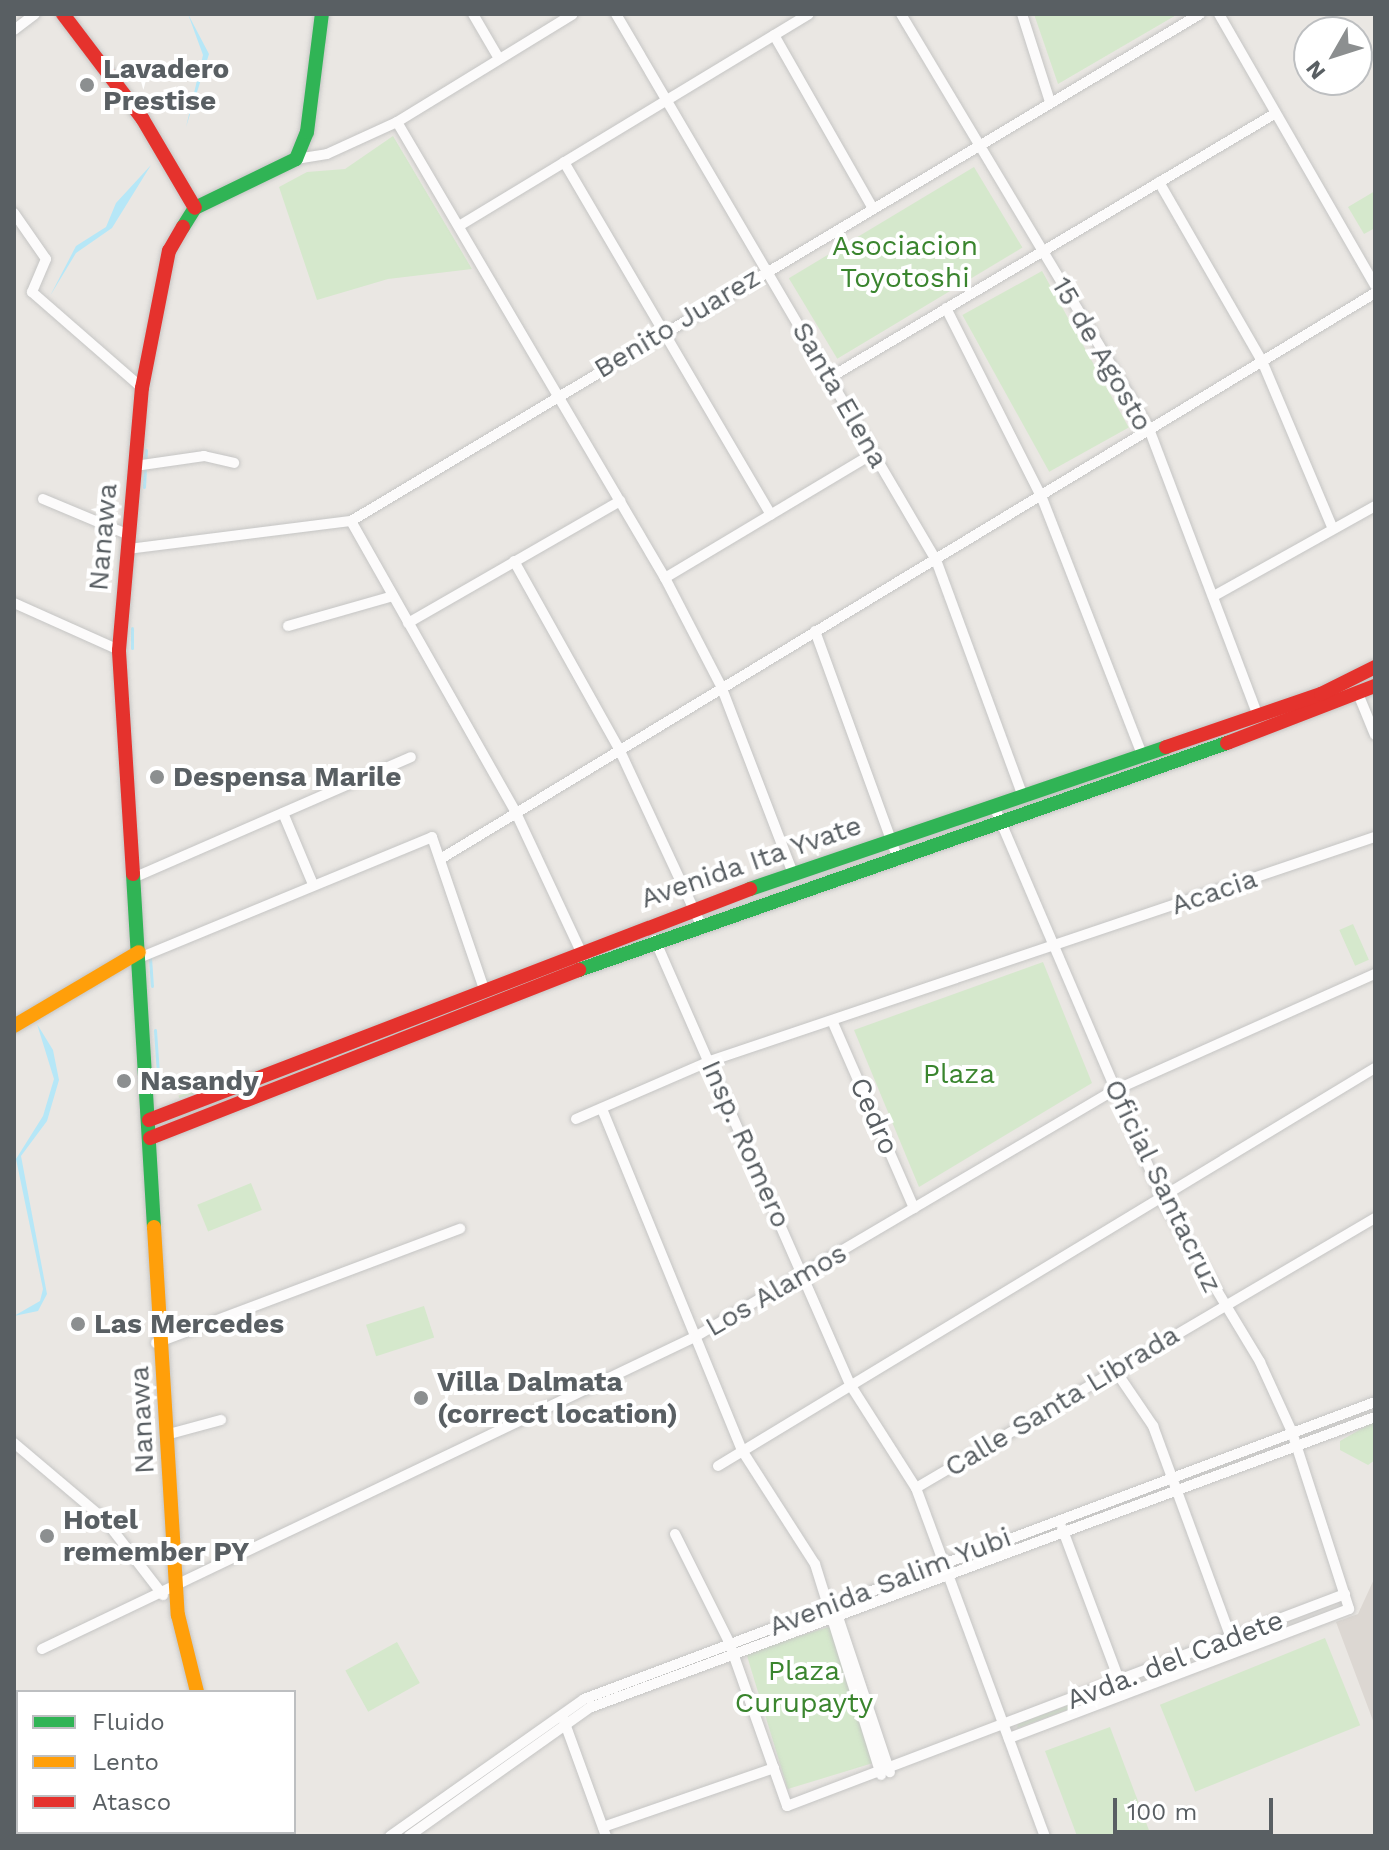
<!DOCTYPE html>
<html>
<head>
<meta charset="utf-8">
<style>
	body { margin:0 }
	#map { position:relative; width:1389px; height:1850px; overflow:hidden; background:#eae7e3; font-family:"Work Sans",sans-serif }
	div>[style] { position:absolute }
	.education>* { inset:0; background:#dcd7d2 }
	.green>* { inset:0; background:#d5e8cc; transform-origin:0 0 }
	.water>* { inset:0; background:#b6e7f7 }
	.stream>* { height:3px; margin:-1.5px; padding:0 1.5px; transform-origin:1.5px; border-radius:1.5px; background:#b6e7f7 }
	.roads { filter:drop-shadow(0 0 2px #c5c5c4) drop-shadow(0 0 2px #c5c5c4) }
	.street>* { height:10px; margin:-5px; padding:0 5px; transform-origin:5px; border-radius:5px; background:#fcfbfb }
	.fast>* { height:14px; margin:-7px; padding:0 7px; transform-origin:7px; border-radius:7px; background:#30b455 }
	.slow>* { height:14px; margin:-7px; padding:0 7px; transform-origin:7px; border-radius:7px; background:#ff9f0a }
	.jam>* { height:14px; margin:-7px; padding:0 7px; transform-origin:7px; border-radius:7px; background:#e5322d }
	.dots>* { width:22px; height:22px; translate:-50% -50%; box-sizing:border-box; border:4px solid #fff; border-radius:50% }
	span { translate:-50% -50%; white-space:nowrap; text-align:center; line-height:1.15; -webkit-text-stroke:8px #fff; paint-order:stroke }
	.poi-label { font-size:28px; color:#595f63; font-weight:700 }
	.left { translate:0 -50%; text-align:left }
	.park-label { font-size:28px; color:#3a852e }
	.street-label { font-size:28px; color:#595f63 }
	.frame { position:absolute; inset:0; border:16px solid #595f63; pointer-events:none }
	.legend { position:absolute; left:16px; top:1690px; width:280px; height:144px; box-sizing:border-box; background:#fff; border:2px solid #bdbfc1; margin:0; padding:10px 14px; list-style:none; font-size:24px; color:#595f63 }
	.legend li { display:flex; align-items:center; gap:16px; height:40px }
	.legend b { width:40px; border:2px solid #bdbfc1 }
	.north { position:absolute; left:1293px; top:16px; width:80px; height:80px; box-sizing:border-box; background:#fff; border:2px solid #bdbfc1; border-radius:50%; rotate:231deg; font-size:22px; font-weight:700; line-height:32px; text-align:center; color:#595f63 }
	.north::after { content:''; display:block; margin:auto; width:28px; height:36px; background:#8c8f90; clip-path:polygon(50% 0,100% 100%,50% 72%,0 100%) }
	.scale { position:absolute; left:1113px; top:1798px; width:160px; height:36px; box-sizing:border-box; border:4px solid #595f63; border-top:0; padding-left:10px; font-size:24px; line-height:28px; white-space:nowrap; color:#595f63; -webkit-text-stroke:6px #fff; paint-order:stroke }
</style>
</head>
<body>
<div id="map">
	<div class="education">
		<i style="clip-path:polygon(1375px 1577px,1375px 1726px,1336px 1622px,1358px 1614px)"></i>
	</div>
	<div class="green">
		<i style="clip-path:polygon(1034px 14px,1178px 14px,1058px 84px)"></i>
		<i style="clip-path:polygon(393px 136px,472px 269px,388px 279px,317px 300px,279px 187px,307px 172px,345px 169px)"></i>
		<i style="left:974px;top:167px;width:94px;height:216px;rotate:59deg"></i>
		<i style="clip-path:polygon(1375px 191px,1375px 228px,1364px 234px,1348px 207px)"></i>
		<i style="left:1042px;top:271px;width:179px;height:91px;rotate:61deg"></i>
		<i style="clip-path:polygon(1309px 706px,1008px 811px,1006px 809px)"></i>
		<i style="left:1353px;top:924px;width:39px;height:15px;rotate:66deg"></i>
		<i style="clip-path:polygon(1043px 962px,1092px 1083px,919px 1187px,854px 1030px)"></i>
		<i style="left:497px;top:992px;width:3px;height:335px;rotate:72deg"></i>
		<i style="left:251px;top:1183px;width:29px;height:58px;rotate:68deg"></i>
		<i style="left:424px;top:1306px;width:33px;height:61px;rotate:72deg"></i>
		<i style="clip-path:polygon(1375px 1421px,1375px 1460px,1368px 1465px,1340px 1450px,1340px 1441px)"></i>
		<i style="left:832px;top:1626px;width:143px;height:90px;rotate:73deg"></i>
		<i style="left:1325px;top:1638px;width:94px;height:178px;rotate:68deg"></i>
		<i style="left:397px;top:1642px;width:47px;height:59px;rotate:61deg"></i>
		<i style="clip-path:polygon(1107px 1691px,1108px 1695px,1017px 1728px,1018px 1724px)"></i>
		<i style="clip-path:polygon(1110px 1727px,1150px 1833px,1077px 1836px,1045px 1751px)"></i>
	</div>
	<div class="water">
		<i style="clip-path:polygon(188px 14px,209px 54px,186px 127px,203px 55px)"></i>
		<i style="clip-path:polygon(151px 165px,112px 228px,76px 253px,50px 296px,76px 246px,106px 227px,116px 203px)"></i>
		<i style="clip-path:polygon(37px 1024px,53px 1050px,59px 1080px,47px 1121px,21px 1156px,47px 1294px,38px 1311px,14px 1316px,40px 1301px,43px 1289px,16px 1159px,43px 1116px,54px 1079px)"></i>
	</div>
	<div class="stream">
		<i style="left:144px;top:487px;width:37px;rotate:-87deg"></i>
		<i style="left:132px;top:648px;width:20px;rotate:-90deg"></i>
		<i style="left:150px;top:958px;width:28px;rotate:86deg"></i>
		<i style="left:155px;top:1030px;width:44px;rotate:86.1deg"></i>
	</div>
	<div class="roads">
		<div class="street">
			<i style="left:473px;top:14px;width:50px;rotate:59.8deg"></i>
			<i style="left:616px;top:14px;width:633px;rotate:59.63deg"></i>
			<i style="left:936px;top:560px;width:252px;rotate:69.8deg"></i>
			<i style="left:901px;top:14px;width:483px;rotate:59.1deg"></i>
			<i style="left:1149px;top:429px;width:307px;rotate:69.2deg"></i>
			<i style="left:1022px;top:14px;width:92px;rotate:72.3deg"></i>
			<i style="left:1219px;top:14px;width:313px;rotate:60.1deg"></i>
			<i style="left:14px;top:30px;width:26px;rotate:-37deg"></i>
			<i style="left:774px;top:35px;width:198px;rotate:60.3deg"></i>
			<i style="left:397px;top:122px;width:529px;rotate:59.56deg"></i>
			<i style="left:665px;top:578px;width:122px;rotate:62.6deg"></i>
			<i style="left:721px;top:686px;width:201px;rotate:69deg"></i>
			<i style="left:296px;top:159px;width:31px;rotate:-9deg"></i>
			<i style="left:327px;top:154px;width:77px;rotate:-24.6deg"></i>
			<i style="left:397px;top:122px;width:206px;rotate:-31.5deg"></i>
			<i style="left:564px;top:162px;width:409px;rotate:59.6deg"></i>
			<i style="left:1159px;top:182px;width:207px;rotate:60.1deg"></i>
			<i style="left:1262px;top:361px;width:182px;rotate:67.1deg"></i>
			<i style="left:14px;top:213px;width:56px;rotate:55.2deg"></i>
			<i style="left:46px;top:259px;width:36px;rotate:113deg"></i>
			<i style="left:32px;top:292px;width:146px;rotate:41.1deg"></i>
			<i style="left:459px;top:226px;width:409px;rotate:-31.2deg"></i>
			<i style="left:946px;top:308px;width:213px;rotate:63.2deg"></i>
			<i style="left:1042px;top:498px;width:276px;rotate:68.7deg"></i>
			<i style="left:831px;top:377px;width:517px;rotate:-30.68deg"></i>
			<i style="left:135px;top:466px;width:70px;rotate:-8.2deg"></i>
			<i style="left:204px;top:456px;width:31px;rotate:13deg"></i>
			<i style="left:43px;top:499px;width:93px;rotate:22.7deg"></i>
			<i style="left:351px;top:521px;width:335px;rotate:60.5deg"></i>
			<i style="left:516px;top:813px;width:153px;rotate:64.9deg"></i>
			<i style="left:128px;top:549px;width:225px;rotate:-7.2deg"></i>
			<i style="left:351px;top:521px;width:989px;rotate:-30.84deg"></i>
			<i style="left:514px;top:561px;width:215px;rotate:60.8deg"></i>
			<i style="left:619px;top:749px;width:192px;rotate:65deg"></i>
			<i style="left:665px;top:578px;width:244px;rotate:-30.9deg"></i>
			<i style="left:1214px;top:596px;width:184px;rotate:-29.2deg"></i>
			<i style="left:14px;top:603px;width:115px;rotate:24.1deg"></i>
			<i style="left:408px;top:623px;width:245px;rotate:-29.9deg"></i>
			<i style="left:288px;top:626px;width:109px;rotate:-15.9deg"></i>
			<i style="left:815px;top:631px;width:239px;rotate:70deg"></i>
			<i style="left:1359px;top:696px;width:42px;rotate:67.7deg"></i>
			<i style="left:994px;top:806px;width:430px;rotate:66.8deg"></i>
			<i style="left:1163px;top:1201px;width:188px;rotate:58.9deg"></i>
			<i style="left:1260px;top:1362px;width:77px;rotate:65.4deg"></i>
			<i style="left:1292px;top:1432px;width:186px;rotate:72.1deg"></i>
			<i style="left:1349px;top:1609px;width:364px;rotate:159.2deg"></i>
			<i style="left:283px;top:813px;width:75px;rotate:67.2deg"></i>
			<i style="left:442px;top:858px;width:1091px;rotate:-31.2deg"></i>
			<i style="left:133px;top:878px;width:303px;rotate:-23.5deg"></i>
			<i style="left:655px;top:940px;width:487px;rotate:66.3deg"></i>
			<i style="left:851px;top:1386px;width:121px;rotate:57.5deg"></i>
			<i style="left:916px;top:1488px;width:371px;rotate:69.7deg"></i>
			<i style="left:139px;top:958px;width:317px;rotate:-22.4deg"></i>
			<i style="left:432px;top:837px;width:161px;rotate:71.1deg"></i>
			<i style="left:834px;top:1025px;width:200px;rotate:66.4deg"></i>
			<i style="left:602px;top:1109px;width:371px;rotate:67.7deg"></i>
			<i style="left:743px;top:1452px;width:133px;rotate:57.3deg"></i>
			<i style="left:815px;top:1564px;width:221px;rotate:72.6deg"></i>
			<i style="left:576px;top:1119px;width:146px;rotate:-23.4deg"></i>
			<i style="left:710px;top:1061px;width:702px;rotate:-18.62deg"></i>
			<i style="left:156px;top:1343px;width:325px;rotate:-20.6deg"></i>
			<i style="left:1115px;top:1370px;width:68px;rotate:55.8deg"></i>
			<i style="left:1153px;top:1426px;width:231px;rotate:69.8deg"></i>
			<i style="left:169px;top:1434px;width:54px;rotate:-15.1deg"></i>
			<i style="left:14px;top:1443px;width:119px;rotate:40.2deg"></i>
			<i style="left:105px;top:1520px;width:95px;rotate:52.3deg"></i>
			<i style="left:718px;top:1466px;width:768px;rotate:-31.21deg"></i>
			<i style="left:916px;top:1488px;width:533px;rotate:-30.47deg"></i>
			<i style="left:1062px;top:1528px;width:168px;rotate:69.4deg"></i>
			<i style="left:675px;top:1534px;width:121px;rotate:63.4deg"></i>
			<i style="left:729px;top:1642px;width:174px;rotate:70.5deg"></i>
			<i style="left:787px;top:1806px;width:597px;rotate:-20.8deg"></i>
			<i style="left:836px;top:1611px;width:170px;rotate:71.5deg"></i>
			<i style="left:42px;top:1649px;width:724px;rotate:-25.54deg"></i>
			<i style="left:695px;top:1337px;width:485px;rotate:-30.5deg"></i>
			<i style="left:1113px;top:1091px;width:287px;rotate:-24.1deg"></i>
			<i style="left:563px;top:1718px;width:126px;rotate:70deg"></i>
			<i style="left:603px;top:1827px;width:181px;rotate:-19deg"></i>
			<i style="left:277px;top:1832px;width:5px;rotate:53deg"></i>
			<i style="left:390px;top:1836px;width:237px;rotate:-35.2deg"></i>
			<i style="left:584px;top:1699px;width:845px;rotate:-20.58deg"></i>
			<i style="left:409px;top:1836px;width:221px;rotate:-35.4deg"></i>
			<i style="left:589px;top:1708px;width:838px;rotate:-20.32deg"></i>
		</div>
		<div class="fast">
			<i style="left:183px;top:227px;width:22px;rotate:-58deg"></i>
			<i style="left:195px;top:208px;width:112px;rotate:-25.9deg"></i>
			<i style="left:296px;top:159px;width:29px;rotate:-68deg"></i>
			<i style="left:307px;top:132px;width:119px;rotate:-82.8deg"></i>
			<i style="left:133px;top:874px;width:354px;rotate:86.6deg"></i>
			<i style="left:750px;top:889px;width:440px;rotate:-18.8deg"></i>
			<i style="left:579px;top:970px;width:687px;rotate:-19.31deg"></i>
		</div>
		<div class="slow">
			<i style="left:14px;top:1026px;width:145px;rotate:-30.6deg"></i>
			<i style="left:154px;top:1227px;width:389px;rotate:86.5deg"></i>
			<i style="left:178px;top:1615px;width:79px;rotate:76.1deg"></i>
			<i style="left:219px;top:1832px;width:4px;rotate:76deg"></i>
		</div>
		<div class="jam">
			<i style="left:63px;top:14px;width:131px;rotate:52.8deg"></i>
			<i style="left:142px;top:118px;width:104px;rotate:59.5deg"></i>
			<i style="left:1227px;top:743px;width:159px;rotate:-21.1deg"></i>
			<i style="left:1166px;top:747px;width:164px;rotate:-18.9deg"></i>
			<i style="left:1321px;top:694px;width:60px;rotate:-26.6deg"></i>
			<i style="left:133px;top:874px;width:224px;rotate:-93.6deg"></i>
			<i style="left:119px;top:650px;width:263px;rotate:-85deg"></i>
			<i style="left:142px;top:388px;width:140px;rotate:-78.9deg"></i>
			<i style="left:169px;top:251px;width:28px;rotate:-60deg"></i>
			<i style="left:149px;top:1120px;width:644px;rotate:-21.02deg"></i>
			<i style="left:150px;top:1138px;width:461px;rotate:-21.4deg"></i>
		</div>
	</div>
	<div class="dots">
		<i style="left:87px;top:85px;background:#8c8f90"></i>
		<i style="left:157px;top:777px;background:#8c8f90"></i>
		<i style="left:124px;top:1081px;background:#8c8f90"></i>
		<i style="left:78px;top:1324px;background:#8c8f90"></i>
		<i style="left:421px;top:1398px;background:#8c8f90"></i>
		<i style="left:47px;top:1536px;background:#8c8f90"></i>
	</div>
	<div class="poi-label">
		<span class="left" style="left:103px;top:85px">Lavadero<br>Prestise</span>
		<span class="left" style="left:173px;top:777px">Despensa Marile</span>
		<span class="left" style="left:140px;top:1081px">Nasandy</span>
		<span class="left" style="left:94px;top:1324px">Las Mercedes</span>
		<span class="left" style="left:437px;top:1398px">Villa Dalmata<br>(correct location)</span>
		<span class="left" style="left:63px;top:1536px">Hotel<br>remember PY</span>
	</div>
	<div class="park-label">
		<span style="left:905px;top:262px">Asociacion<br>Toyotoshi</span>
		<span style="left:959px;top:1074px">Plaza</span>
		<span style="left:804px;top:1687px">Plaza<br>Curupayty</span>
	</div>
	<div class="street-label">
		<span style="left:677px;top:323px;rotate:-31deg">Benito Juarez</span>
		<span style="left:1102px;top:354px;rotate:60deg">15 de Agosto</span>
		<span style="left:840px;top:395px;rotate:60deg">Santa Elena</span>
		<span style="left:103px;top:537px;rotate:-85deg">Nanawa</span>
		<span style="left:751px;top:862px;rotate:-19deg">Avenida Ita Yvate</span>
		<span style="left:1214px;top:892px;rotate:-19deg">Acacia</span>
		<span style="left:874px;top:1116px;rotate:66deg">Cedro</span>
		<span style="left:746px;top:1144px;rotate:66deg">Insp. Romero</span>
		<span style="left:1163px;top:1186px;rotate:64deg">Oficial Santacruz</span>
		<span style="left:776px;top:1290px;rotate:-30deg">Los Alamos</span>
		<span style="left:1062px;top:1401px;rotate:-31deg">Calle Santa Librada</span>
		<span style="left:142px;top:1420px;rotate:-93deg">Nanawa</span>
		<span style="left:890px;top:1582px;rotate:-21deg">Avenida Salim Yubi</span>
		<span style="left:1175px;top:1660px;rotate:-21deg">Avda. del Cadete</span>
	</div>
	<div class="frame"></div>
	<ul class="legend">
	<li><b style="height:10px;background:#30b455"></b>Fluido</li>
	<li><b style="height:10px;background:#ff9f0a"></b>Lento</li>
	<li><b style="height:10px;background:#e5322d"></b>Atasco</li>
	</ul>
	<div class="north">N</div>
	<div class="scale">100 m</div>
</div>
</body>
</html>
